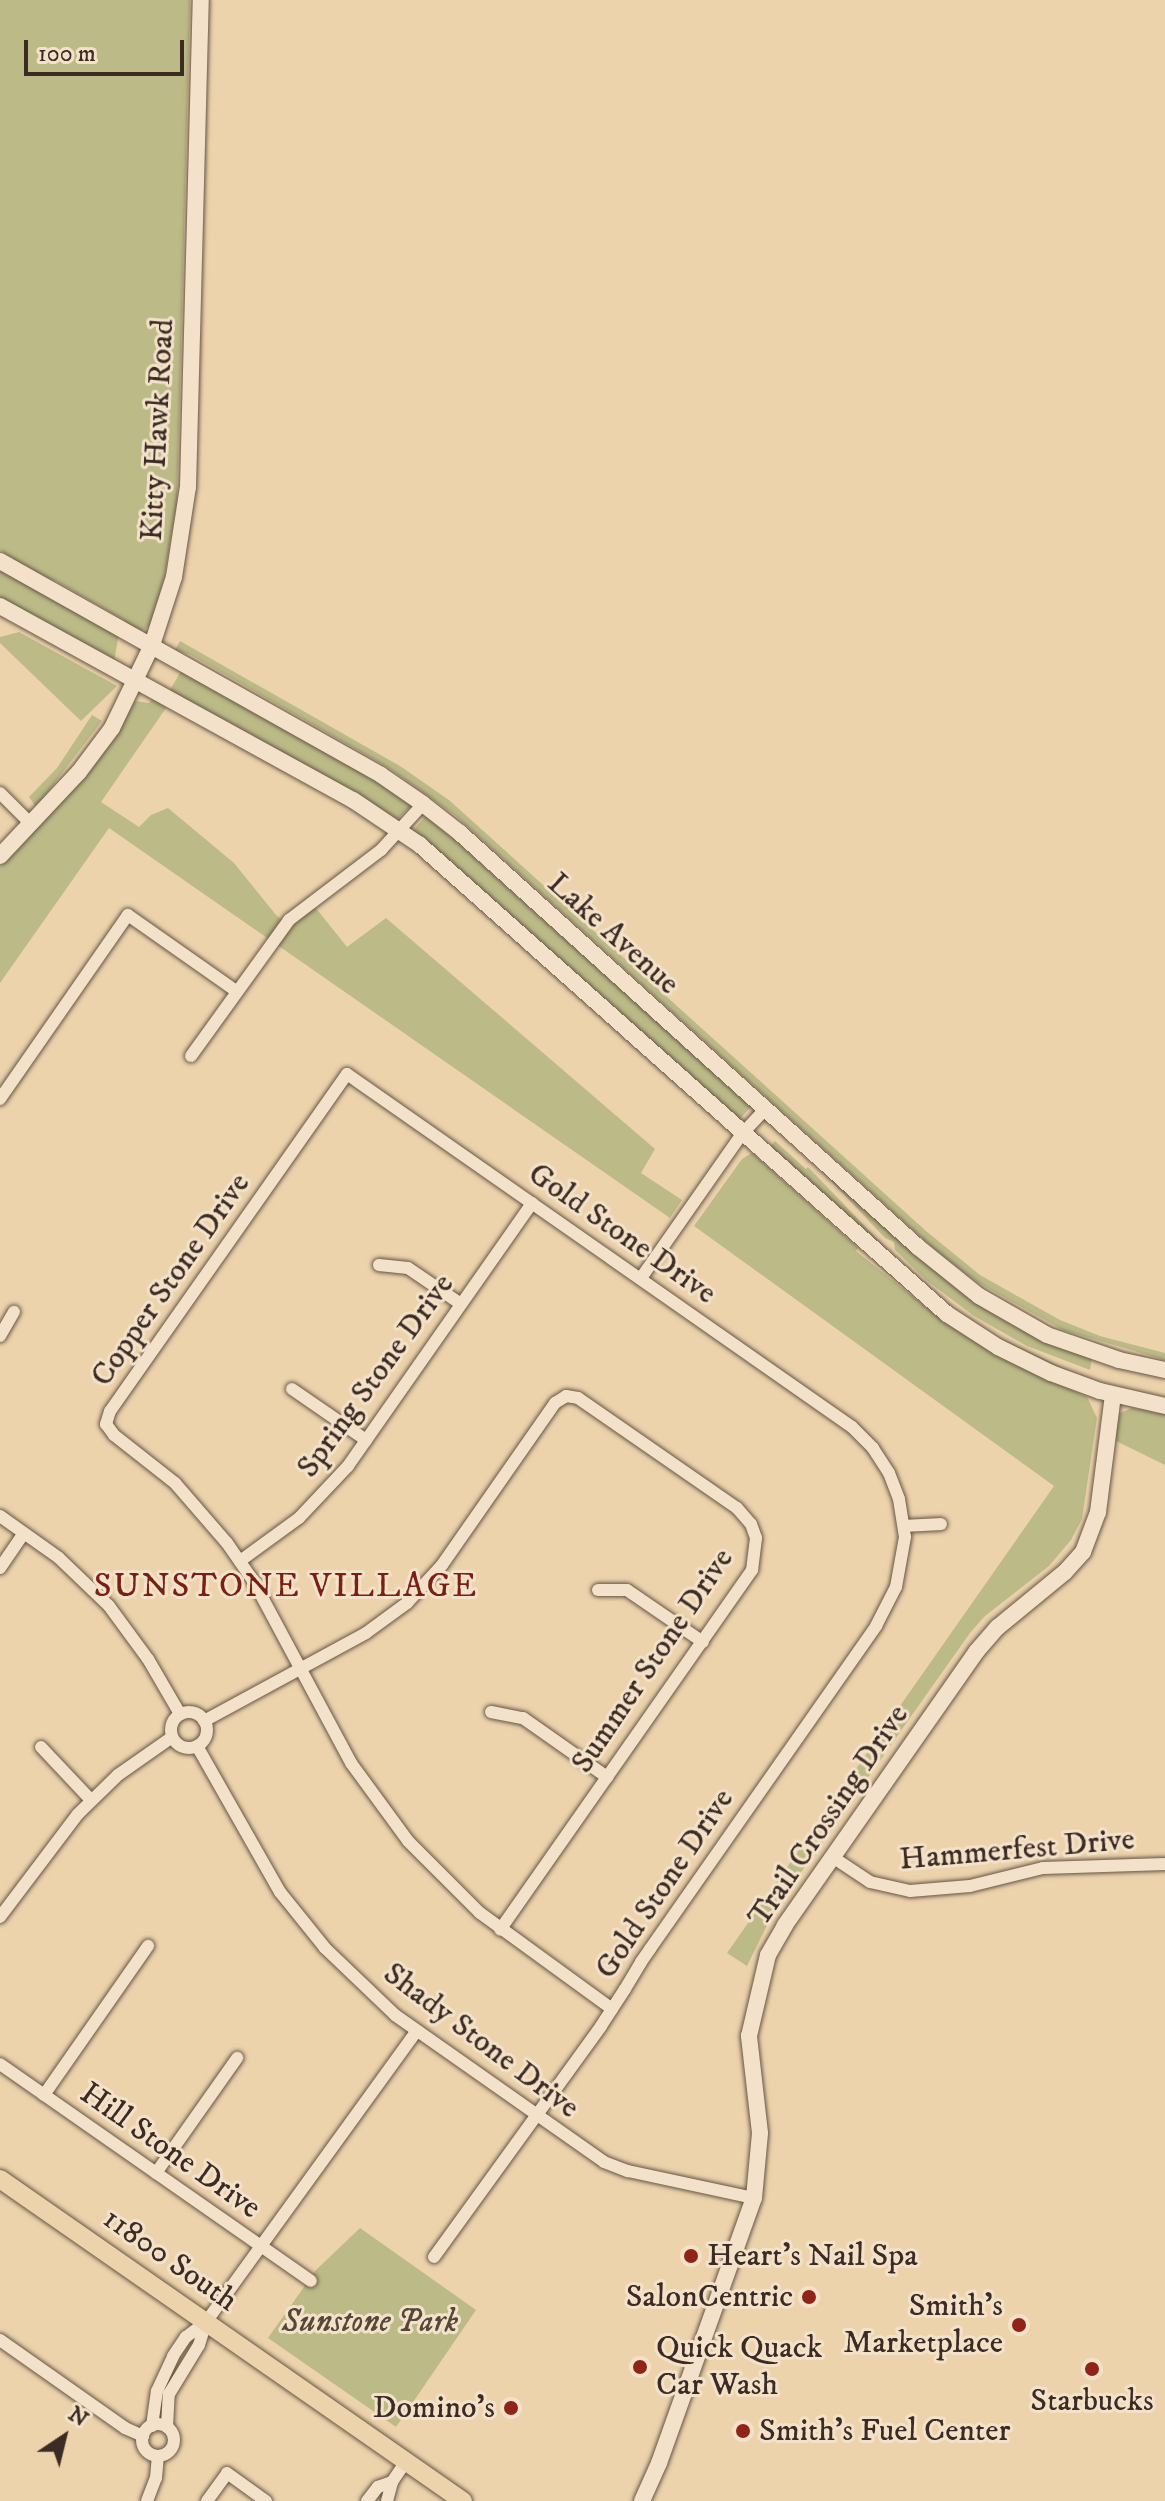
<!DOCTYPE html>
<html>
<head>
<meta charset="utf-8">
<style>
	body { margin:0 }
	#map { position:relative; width:1165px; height:2501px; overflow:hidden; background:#ecd3ac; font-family:"IM FELL DW Pica",serif }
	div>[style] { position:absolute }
	.green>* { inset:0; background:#bcbb87; transform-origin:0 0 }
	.roads { filter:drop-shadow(0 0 2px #675546) drop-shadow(0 0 2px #675546) }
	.street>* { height:12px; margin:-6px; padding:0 6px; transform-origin:6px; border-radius:6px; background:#f3e2c9 }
	.street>.ring { margin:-6px; padding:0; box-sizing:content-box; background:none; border:12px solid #f3e2c9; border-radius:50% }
	.secondary>* { height:16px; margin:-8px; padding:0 8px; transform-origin:8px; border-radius:8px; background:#f3e2c9 }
	.primary>* { height:18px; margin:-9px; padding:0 9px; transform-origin:9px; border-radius:9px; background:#ecd3ac }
	.dots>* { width:22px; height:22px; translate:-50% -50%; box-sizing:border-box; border:4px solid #f3e2c9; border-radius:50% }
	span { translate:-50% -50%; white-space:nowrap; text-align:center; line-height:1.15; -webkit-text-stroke:6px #f3e2c9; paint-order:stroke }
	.street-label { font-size:32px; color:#3b2b24 }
	.poi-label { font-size:32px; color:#3b2b24 }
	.left { translate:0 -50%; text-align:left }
	.right { translate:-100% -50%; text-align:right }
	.park-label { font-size:32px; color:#554838; font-style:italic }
	.neighbourhood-label { font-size:34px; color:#7a1f14; letter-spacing:2px }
	.north { position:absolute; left:24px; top:2397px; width:80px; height:80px; -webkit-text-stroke:6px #f3e2c9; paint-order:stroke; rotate:35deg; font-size:22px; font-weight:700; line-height:32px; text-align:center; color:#3b2b24 }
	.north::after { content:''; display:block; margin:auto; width:28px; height:36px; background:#3b2b24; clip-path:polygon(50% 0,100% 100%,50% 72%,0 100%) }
	.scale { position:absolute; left:24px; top:40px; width:160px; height:36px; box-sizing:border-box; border:4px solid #3b2b24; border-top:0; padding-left:10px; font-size:24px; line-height:28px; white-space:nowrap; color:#3b2b24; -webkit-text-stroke:6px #f3e2c9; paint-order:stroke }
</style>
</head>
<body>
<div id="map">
	<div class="green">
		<i style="clip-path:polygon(0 0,190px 0,177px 502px,164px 579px,150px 624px,144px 630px,138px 631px,127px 625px,124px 620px,56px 581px,44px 579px,0 550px)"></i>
		<i style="clip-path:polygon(0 565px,119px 633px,114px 662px,0 601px)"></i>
		<i style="clip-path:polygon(19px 632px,117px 686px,81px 721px,0 643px,0 637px)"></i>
		<i style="clip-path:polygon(180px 641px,400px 766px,449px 800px,926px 1231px,980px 1275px,1060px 1320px,1100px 1336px,1165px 1353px,1165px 1360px,1063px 1330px,977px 1282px,940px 1254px,456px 816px,389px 768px,191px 655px,175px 650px)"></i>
		<i style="clip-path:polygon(182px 669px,380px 782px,412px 805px,396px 820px,169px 692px)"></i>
		<i style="clip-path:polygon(153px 697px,166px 708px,101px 802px,139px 827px,151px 815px,168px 808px,234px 863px,276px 915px,291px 927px,315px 907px,347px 947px,386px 918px,655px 1149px,641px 1173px,682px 1200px,670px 1218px,109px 828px,0 983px,0 867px,116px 733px,135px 701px,149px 703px)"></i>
		<i style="clip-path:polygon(92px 715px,102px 721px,36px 807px,29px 797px,57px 768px)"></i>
		<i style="left:427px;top:815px;width:436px;height:21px;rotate:42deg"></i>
		<i style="clip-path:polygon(775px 1141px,806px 1169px,808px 1167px,909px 1272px,952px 1308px,987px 1332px,1072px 1372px,1070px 1374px,1001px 1342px,938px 1301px,768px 1149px)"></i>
		<i style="clip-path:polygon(798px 1146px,906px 1244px,1092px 1358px,1090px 1370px,1027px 1346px,974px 1316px,926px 1280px,895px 1250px,894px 1242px,885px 1238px)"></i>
		<i style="clip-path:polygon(752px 1153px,858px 1248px,856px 1251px,933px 1313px,1000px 1356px,1087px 1397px,1097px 1418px,1082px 1519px,1071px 1540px,1049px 1566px,985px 1616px,970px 1633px,775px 1909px,747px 1966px,727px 1953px,1054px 1486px,694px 1226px,742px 1159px)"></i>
		<i style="clip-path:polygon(1132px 1408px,1165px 1414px,1165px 1465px,1114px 1440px,1118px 1414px)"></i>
		<i style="clip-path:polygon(360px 2228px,476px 2310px,396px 2427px,268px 2338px,316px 2270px)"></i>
	</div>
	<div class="roads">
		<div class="street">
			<i style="left:0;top:793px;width:44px;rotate:45deg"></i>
			<i style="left:191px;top:1056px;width:168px;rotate:-54.2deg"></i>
			<i style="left:289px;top:920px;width:116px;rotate:-37.3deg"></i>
			<i style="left:381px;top:850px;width:62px;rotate:-47.6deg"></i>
			<i style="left:0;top:1099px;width:224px;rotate:-55.2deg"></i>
			<i style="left:128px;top:915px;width:132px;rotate:35.1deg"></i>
			<i style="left:379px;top:1265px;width:29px;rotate:6deg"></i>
			<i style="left:408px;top:1268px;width:64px;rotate:34.2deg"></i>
			<i style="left:641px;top:1278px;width:176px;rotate:-55deg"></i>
			<i style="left:742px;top:1134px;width:34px;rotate:-47deg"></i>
			<i style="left:0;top:1336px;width:28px;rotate:-60deg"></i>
			<i style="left:292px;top:1389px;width:90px;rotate:34.6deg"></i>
			<i style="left:0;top:1516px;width:72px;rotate:35.4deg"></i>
			<i style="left:59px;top:1558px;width:69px;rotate:43.8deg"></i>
			<i style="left:109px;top:1606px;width:66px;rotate:53.7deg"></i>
			<i style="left:148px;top:1659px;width:64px;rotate:59.8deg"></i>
			<i style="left:904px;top:1526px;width:37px;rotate:-3deg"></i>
			<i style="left:240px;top:1561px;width:73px;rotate:-36.1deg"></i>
			<i style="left:299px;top:1518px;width:71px;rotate:-46.7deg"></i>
			<i style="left:348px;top:1466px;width:321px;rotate:-55deg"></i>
			<i style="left:0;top:1568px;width:42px;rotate:-55.6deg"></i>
			<i style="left:598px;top:1590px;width:29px"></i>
			<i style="left:627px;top:1590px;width:92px;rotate:34.4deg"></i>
			<i style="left:491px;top:1712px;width:33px;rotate:11deg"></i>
			<i style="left:523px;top:1718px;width:103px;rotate:35.1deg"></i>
			<i class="ring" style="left:171px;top:1712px;width:24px;height:24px"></i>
			<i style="left:204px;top:1721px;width:184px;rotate:-28.5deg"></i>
			<i style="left:366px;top:1633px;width:51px;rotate:-36.2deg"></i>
			<i style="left:407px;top:1603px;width:52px;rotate:-47.4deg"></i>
			<i style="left:442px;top:1565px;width:198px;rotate:-55.1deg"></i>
			<i style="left:555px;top:1403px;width:13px;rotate:-32deg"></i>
			<i style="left:566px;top:1396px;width:12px;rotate:9deg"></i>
			<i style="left:578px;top:1398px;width:193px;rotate:34.7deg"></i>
			<i style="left:737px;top:1508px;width:21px;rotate:49deg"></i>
			<i style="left:751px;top:1524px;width:15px;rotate:70deg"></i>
			<i style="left:756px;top:1538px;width:32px;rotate:97deg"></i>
			<i style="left:752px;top:1570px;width:439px;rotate:125deg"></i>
			<i style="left:197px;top:1746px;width:168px;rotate:60.4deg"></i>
			<i style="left:280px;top:1892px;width:72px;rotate:51.2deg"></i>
			<i style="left:325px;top:1948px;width:97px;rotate:43.7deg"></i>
			<i style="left:395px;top:2015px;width:256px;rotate:35.1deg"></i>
			<i style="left:604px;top:2162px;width:26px;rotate:21deg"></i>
			<i style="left:628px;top:2171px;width:129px;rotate:12.1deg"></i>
			<i style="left:41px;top:1747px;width:73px;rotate:46.7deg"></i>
			<i style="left:834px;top:1858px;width:43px;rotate:33.7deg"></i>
			<i style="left:870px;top:1882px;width:41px;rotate:12.7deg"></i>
			<i style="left:910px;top:1891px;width:60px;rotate:-4.8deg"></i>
			<i style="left:970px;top:1886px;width:75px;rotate:-13.9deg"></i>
			<i style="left:1043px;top:1868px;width:122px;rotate:-1.9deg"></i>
			<i style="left:0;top:1917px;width:129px;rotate:-52.9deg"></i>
			<i style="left:78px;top:1814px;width:56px;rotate:-44.3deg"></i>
			<i style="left:118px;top:1775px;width:66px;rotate:-35.1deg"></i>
			<i style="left:0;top:2064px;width:379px;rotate:34.9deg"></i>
			<i style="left:44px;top:2095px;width:182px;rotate:-55.1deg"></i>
			<i style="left:156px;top:2173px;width:141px;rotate:-54.8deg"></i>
			<i style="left:434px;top:2257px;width:285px;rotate:-54.1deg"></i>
			<i style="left:601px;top:2026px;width:20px;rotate:-57deg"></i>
			<i style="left:612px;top:2009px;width:24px;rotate:-57deg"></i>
			<i style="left:625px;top:1989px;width:31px;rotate:-59deg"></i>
			<i style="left:641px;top:1962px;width:16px;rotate:-55deg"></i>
			<i style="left:650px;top:1949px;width:394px;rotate:-55deg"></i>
			<i style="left:876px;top:1626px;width:44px;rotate:-62.9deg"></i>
			<i style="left:896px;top:1587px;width:51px;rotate:-79.8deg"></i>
			<i style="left:905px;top:1537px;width:38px;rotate:-99deg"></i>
			<i style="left:899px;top:1499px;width:28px;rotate:-111deg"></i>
			<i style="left:889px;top:1473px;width:30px;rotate:-123deg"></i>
			<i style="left:873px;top:1448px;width:30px;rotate:-135deg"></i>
			<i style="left:852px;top:1427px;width:616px;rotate:-145.05deg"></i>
			<i style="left:347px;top:1074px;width:412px;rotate:125.1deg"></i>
			<i style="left:110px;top:1411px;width:14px;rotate:107deg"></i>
			<i style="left:106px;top:1424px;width:14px;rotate:54deg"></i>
			<i style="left:114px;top:1435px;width:78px;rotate:38.2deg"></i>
			<i style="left:175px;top:1483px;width:79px;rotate:49.1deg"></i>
			<i style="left:227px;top:1543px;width:47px;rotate:55.3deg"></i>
			<i style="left:254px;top:1582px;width:205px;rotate:61.8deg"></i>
			<i style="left:351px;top:1763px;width:97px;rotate:53.8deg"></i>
			<i style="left:408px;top:1841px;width:102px;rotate:45deg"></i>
			<i style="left:480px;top:1913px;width:163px;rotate:36deg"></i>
			<i style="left:0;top:2340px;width:153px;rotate:35.1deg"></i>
			<i style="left:125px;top:2428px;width:20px;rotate:24deg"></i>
			<i class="ring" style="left:142px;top:2424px;width:20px;height:20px"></i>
			<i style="left:152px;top:2426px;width:35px;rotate:-82deg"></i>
			<i style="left:157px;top:2391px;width:38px;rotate:-65deg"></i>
			<i style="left:173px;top:2356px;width:23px;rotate:-56deg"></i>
			<i style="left:186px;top:2337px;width:25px;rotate:-37deg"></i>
			<i style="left:206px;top:2322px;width:358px;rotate:-54.1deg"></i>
			<i style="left:167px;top:2427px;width:33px;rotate:-87deg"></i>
			<i style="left:169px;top:2394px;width:57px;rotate:-58.5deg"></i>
			<i style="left:199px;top:2345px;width:24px;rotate:-73deg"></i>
			<i style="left:147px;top:2501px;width:25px;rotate:-69deg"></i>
			<i style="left:156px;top:2478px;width:22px;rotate:-85deg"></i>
			<i style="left:207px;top:2501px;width:34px;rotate:-54deg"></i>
			<i style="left:227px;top:2473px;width:48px;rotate:35.7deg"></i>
			<i style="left:367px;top:2501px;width:18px;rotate:-52deg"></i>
			<i style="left:378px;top:2487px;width:15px;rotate:-20deg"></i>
			<i style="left:387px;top:2501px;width:20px;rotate:-75deg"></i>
			<i style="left:392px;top:2482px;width:25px;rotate:-56deg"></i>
		</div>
		<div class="secondary">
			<i style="left:0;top:561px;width:437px;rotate:29.3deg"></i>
			<i style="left:381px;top:775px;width:51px;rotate:34.6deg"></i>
			<i style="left:423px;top:804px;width:47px;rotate:38.1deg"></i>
			<i style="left:460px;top:833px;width:617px;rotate:42.11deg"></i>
			<i style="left:918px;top:1247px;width:78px;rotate:38.8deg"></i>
			<i style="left:979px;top:1296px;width:78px;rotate:29.8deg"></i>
			<i style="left:1047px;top:1335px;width:76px;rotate:19.1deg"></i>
			<i style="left:1119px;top:1360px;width:47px;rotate:12.3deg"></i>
			<i style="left:0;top:606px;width:403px;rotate:28.8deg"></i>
			<i style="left:353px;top:800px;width:81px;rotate:33.9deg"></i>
			<i style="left:420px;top:845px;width:705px;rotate:41.67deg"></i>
			<i style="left:947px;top:1314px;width:61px;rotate:32.9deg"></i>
			<i style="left:998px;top:1347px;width:59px;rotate:26.1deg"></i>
			<i style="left:1051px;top:1373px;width:52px;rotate:20.2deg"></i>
			<i style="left:1100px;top:1391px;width:67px;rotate:13deg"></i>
			<i style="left:0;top:856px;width:115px;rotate:-46.8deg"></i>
			<i style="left:79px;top:772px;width:55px;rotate:-53.1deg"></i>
			<i style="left:112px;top:728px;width:92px;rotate:-64.3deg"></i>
			<i style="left:152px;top:645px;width:71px;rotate:-72.1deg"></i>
			<i style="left:174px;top:577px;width:91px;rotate:-81.2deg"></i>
			<i style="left:188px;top:487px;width:487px;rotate:-88.5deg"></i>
			<i style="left:642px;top:2501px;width:42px;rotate:-65.9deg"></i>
			<i style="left:659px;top:2463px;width:282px;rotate:-70.3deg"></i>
			<i style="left:754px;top:2198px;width:65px;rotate:-84.7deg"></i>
			<i style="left:760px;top:2133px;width:98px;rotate:-96.5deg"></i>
			<i style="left:749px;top:2036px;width:83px;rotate:-76.8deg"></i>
			<i style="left:768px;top:1955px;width:34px;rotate:-60deg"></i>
			<i style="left:785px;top:1925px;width:333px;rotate:-55deg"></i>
			<i style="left:976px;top:1652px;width:33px;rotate:-49deg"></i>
			<i style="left:998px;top:1627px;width:87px;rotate:-39.4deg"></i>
			<i style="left:1065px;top:1572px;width:27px;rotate:-48deg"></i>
			<i style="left:1083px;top:1552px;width:43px;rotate:-69.4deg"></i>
			<i style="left:1098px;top:1512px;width:118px;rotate:-82.7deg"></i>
		</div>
		<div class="primary">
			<i style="left:0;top:2179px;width:564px;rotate:34.82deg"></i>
		</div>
	</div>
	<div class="dots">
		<i style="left:691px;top:2256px;background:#8f2418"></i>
		<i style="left:809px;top:2297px;background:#8f2418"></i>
		<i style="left:1019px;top:2325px;background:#8f2418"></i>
		<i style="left:640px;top:2367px;background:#8f2418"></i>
		<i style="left:1092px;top:2369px;background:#8f2418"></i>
		<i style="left:511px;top:2408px;background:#8f2418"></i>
		<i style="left:743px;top:2431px;background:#8f2418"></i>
	</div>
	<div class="street-label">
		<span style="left:158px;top:430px;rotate:-87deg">Kitty Hawk Road</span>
		<span style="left:613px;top:934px;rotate:42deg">Lake Avenue</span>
		<span style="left:622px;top:1234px;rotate:35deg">Gold Stone Drive</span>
		<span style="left:171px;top:1280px;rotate:-55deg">Copper Stone Drive</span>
		<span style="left:376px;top:1376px;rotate:-54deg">Spring Stone Drive</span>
		<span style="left:653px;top:1661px;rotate:-56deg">Summer Stone Drive</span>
		<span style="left:829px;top:1816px;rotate:-56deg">Trail Crossing Drive</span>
		<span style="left:1017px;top:1850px;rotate:-5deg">Hammerfest Drive</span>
		<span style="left:665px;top:1884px;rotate:-56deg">Gold Stone Drive</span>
		<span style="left:481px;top:2041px;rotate:37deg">Shady Stone Drive</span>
		<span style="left:170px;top:2151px;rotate:35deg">Hill Stone Drive</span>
		<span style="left:170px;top:2260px;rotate:35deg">11800 South</span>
	</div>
	<div class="poi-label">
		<span class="left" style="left:707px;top:2256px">Heart's Nail Spa</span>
		<span class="right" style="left:793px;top:2297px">SalonCentric</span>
		<span class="right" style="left:1003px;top:2325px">Smith's<br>Marketplace</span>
		<span class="left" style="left:656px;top:2367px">Quick Quack<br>Car Wash</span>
		<span style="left:1092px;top:2401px">Starbucks</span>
		<span class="right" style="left:495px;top:2408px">Domino's</span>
		<span class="left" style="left:759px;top:2431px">Smith's Fuel Center</span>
	</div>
	<div class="park-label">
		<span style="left:370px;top:2322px">Sunstone Park</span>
	</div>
	<div class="neighbourhood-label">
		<span style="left:286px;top:1587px">SUNSTONE VILLAGE</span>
	</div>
	<div class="north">N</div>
	<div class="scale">100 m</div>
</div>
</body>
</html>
